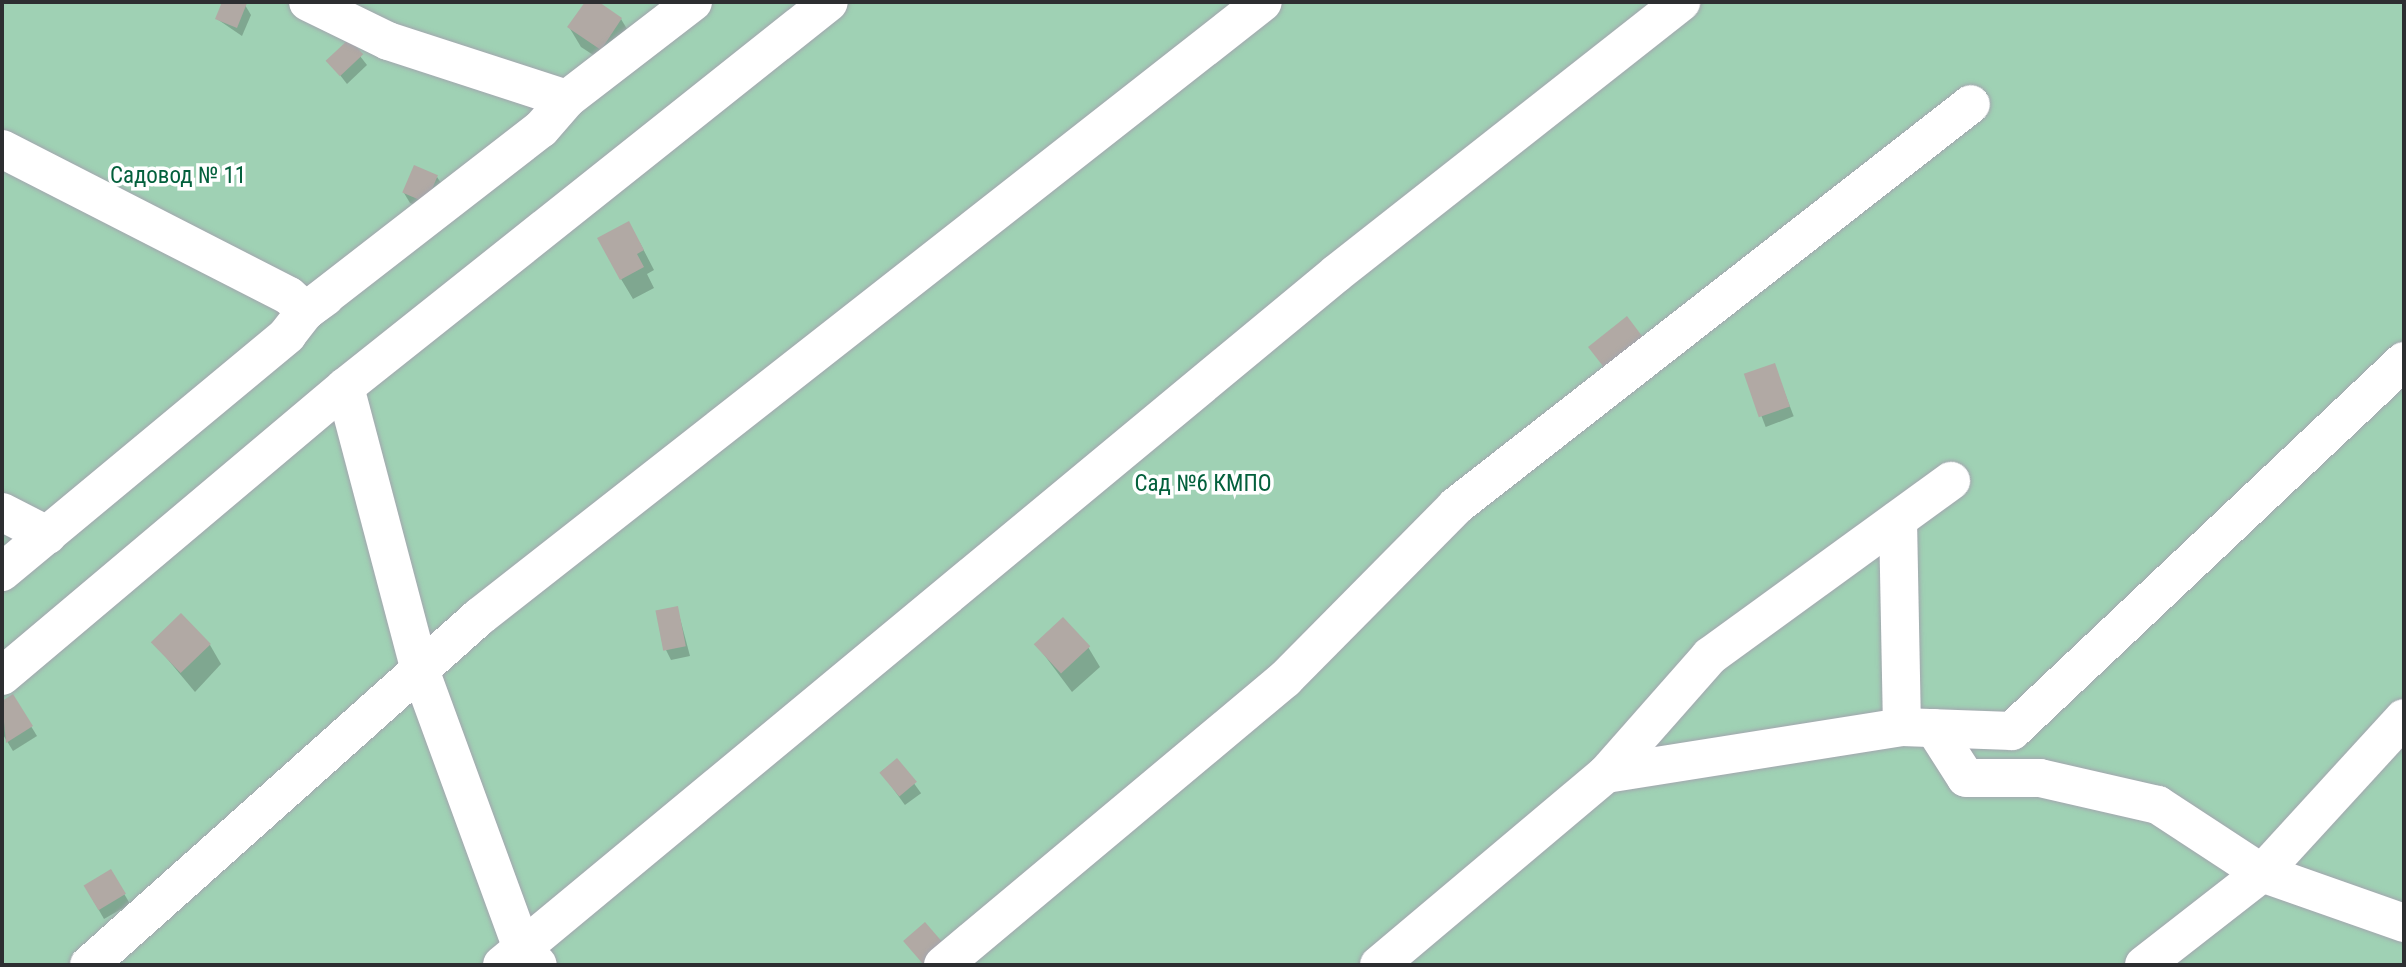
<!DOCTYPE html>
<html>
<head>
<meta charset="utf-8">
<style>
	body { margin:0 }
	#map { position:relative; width:2406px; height:967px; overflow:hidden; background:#e3e5ee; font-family:"Roboto Condensed",sans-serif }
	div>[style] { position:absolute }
	.green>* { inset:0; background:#9fd1b4; transform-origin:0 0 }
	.shadow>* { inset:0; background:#0003; transform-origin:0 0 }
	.building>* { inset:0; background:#b1a9a4; transform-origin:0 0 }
	.roads { filter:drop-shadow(0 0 2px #a3a5ae) drop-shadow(0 0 2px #a3a5ae) }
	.minor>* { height:38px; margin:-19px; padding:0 19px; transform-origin:19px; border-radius:19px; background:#fff }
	span { translate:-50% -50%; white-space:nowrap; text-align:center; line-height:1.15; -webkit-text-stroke:7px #fff; paint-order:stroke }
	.park-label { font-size:23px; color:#03603c }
	.frame { position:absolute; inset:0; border:4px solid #2d2e31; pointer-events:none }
</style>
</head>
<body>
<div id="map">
	<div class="green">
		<i style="left:2px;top:2px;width:2402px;height:963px"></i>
	</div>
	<div class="shadow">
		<i style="clip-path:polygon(223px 2px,245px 5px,251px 15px,242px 36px,217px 19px)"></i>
		<i style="clip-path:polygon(587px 2px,621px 19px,633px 39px,613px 68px,581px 47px,569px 27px)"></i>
		<i style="clip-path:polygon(349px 42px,367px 65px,347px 84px,329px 61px)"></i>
		<i style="clip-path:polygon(437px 177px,443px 186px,431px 212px,410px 203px,404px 193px)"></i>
		<i style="clip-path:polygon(640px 243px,654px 270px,647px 274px,654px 288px,633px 299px,621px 279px)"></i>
		<i style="left:1774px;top:365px;width:55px;height:30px;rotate:69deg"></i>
		<i style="clip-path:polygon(677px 607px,690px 656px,671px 660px,666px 650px)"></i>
		<i style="clip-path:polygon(154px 643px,210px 645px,221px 664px,195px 692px)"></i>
		<i style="clip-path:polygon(1036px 644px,1088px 647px,1100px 667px,1072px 692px)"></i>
		<i style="clip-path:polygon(13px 697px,37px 736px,13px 751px,2px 733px,2px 704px)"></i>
		<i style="left:897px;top:760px;width:41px;height:20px;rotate:54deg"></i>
		<i style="left:111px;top:871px;width:38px;height:30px;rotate:60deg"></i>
	</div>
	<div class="building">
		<i style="clip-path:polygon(222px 2px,247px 3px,237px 28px,215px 19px)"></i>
		<i style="clip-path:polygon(585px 2px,599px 2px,622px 18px,601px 50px,567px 27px)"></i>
		<i style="left:349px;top:39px;width:21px;height:32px;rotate:47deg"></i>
		<i style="left:414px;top:165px;width:26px;height:30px;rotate:23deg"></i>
		<i style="clip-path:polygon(629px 221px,644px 250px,637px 254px,644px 267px,620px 280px,597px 238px)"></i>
		<i style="clip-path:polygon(1627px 316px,1651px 348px,1606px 370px,1588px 347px)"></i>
		<i style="left:1775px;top:363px;width:46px;height:33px;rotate:71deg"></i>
		<i style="left:678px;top:606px;width:41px;height:23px;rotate:79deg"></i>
		<i style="left:181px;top:613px;width:43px;height:42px;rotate:46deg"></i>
		<i style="left:1063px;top:617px;width:40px;height:40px;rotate:47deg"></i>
		<i style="clip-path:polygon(13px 694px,33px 726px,6px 743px,2px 701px)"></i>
		<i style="left:897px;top:758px;width:31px;height:23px;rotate:50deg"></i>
		<i style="left:111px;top:869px;width:29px;height:32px;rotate:59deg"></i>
		<i style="left:925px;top:922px;width:30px;height:29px;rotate:49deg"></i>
	</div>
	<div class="roads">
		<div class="minor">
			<i style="left:308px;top:2px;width:89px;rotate:26deg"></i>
			<i style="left:388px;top:41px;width:188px;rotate:18deg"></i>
			<i style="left:567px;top:99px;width:159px;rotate:-37.6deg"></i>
			<i style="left:2px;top:149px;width:322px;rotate:27.1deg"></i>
			<i style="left:289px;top:296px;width:23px;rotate:41deg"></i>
			<i style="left:306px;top:311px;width:24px;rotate:-36deg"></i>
			<i style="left:345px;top:387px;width:290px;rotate:75.2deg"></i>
			<i style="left:419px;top:667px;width:299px;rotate:69.9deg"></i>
			<i style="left:522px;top:948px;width:23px;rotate:47deg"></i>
			<i style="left:2px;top:512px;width:51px;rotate:27.1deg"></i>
			<i style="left:1898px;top:520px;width:207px;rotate:88.9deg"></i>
			<i style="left:2px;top:572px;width:371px;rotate:-39.7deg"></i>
			<i style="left:287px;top:335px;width:31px;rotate:-52deg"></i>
			<i style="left:306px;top:311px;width:297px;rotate:-37.8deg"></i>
			<i style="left:541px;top:129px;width:40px;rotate:-49deg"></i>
			<i style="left:2px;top:676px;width:449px;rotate:-40.1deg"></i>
			<i style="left:345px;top:387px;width:618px;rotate:-38.5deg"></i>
			<i style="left:1934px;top:728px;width:59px;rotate:57.4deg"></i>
			<i style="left:1966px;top:778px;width:74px"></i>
			<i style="left:2040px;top:778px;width:121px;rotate:12.9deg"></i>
			<i style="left:2158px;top:805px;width:124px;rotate:33.2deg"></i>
			<i style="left:2262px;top:873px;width:151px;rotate:19.4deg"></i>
			<i style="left:1606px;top:774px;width:300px;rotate:-9deg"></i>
			<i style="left:1902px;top:727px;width:110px;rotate:2.1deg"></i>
			<i style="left:2012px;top:731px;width:539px;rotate:-43.35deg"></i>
			<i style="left:89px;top:965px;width:523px;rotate:-41.74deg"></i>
			<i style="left:479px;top:617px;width:996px;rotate:-38.11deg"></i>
			<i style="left:502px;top:965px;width:1084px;rotate:-39.65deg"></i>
			<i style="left:1337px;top:273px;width:438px;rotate:-38.2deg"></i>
			<i style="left:943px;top:965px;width:446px;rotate:-39.9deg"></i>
			<i style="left:1285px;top:679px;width:243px;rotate:-45.3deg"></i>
			<i style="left:1456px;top:506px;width:653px;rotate:-37.97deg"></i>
			<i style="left:1379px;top:965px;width:297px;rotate:-40.1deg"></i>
			<i style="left:1606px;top:774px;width:157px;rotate:-48.6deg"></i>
			<i style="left:1710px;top:656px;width:298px;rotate:-36deg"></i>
			<i style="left:2144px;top:965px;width:150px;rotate:-37.9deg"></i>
			<i style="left:2262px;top:873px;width:210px;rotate:-47.5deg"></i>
		</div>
	</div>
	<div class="park-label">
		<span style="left:178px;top:176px">Садовод № 11</span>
		<span style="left:1203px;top:484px">Сад №6 КМПО</span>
	</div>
	<div class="frame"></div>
</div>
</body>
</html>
